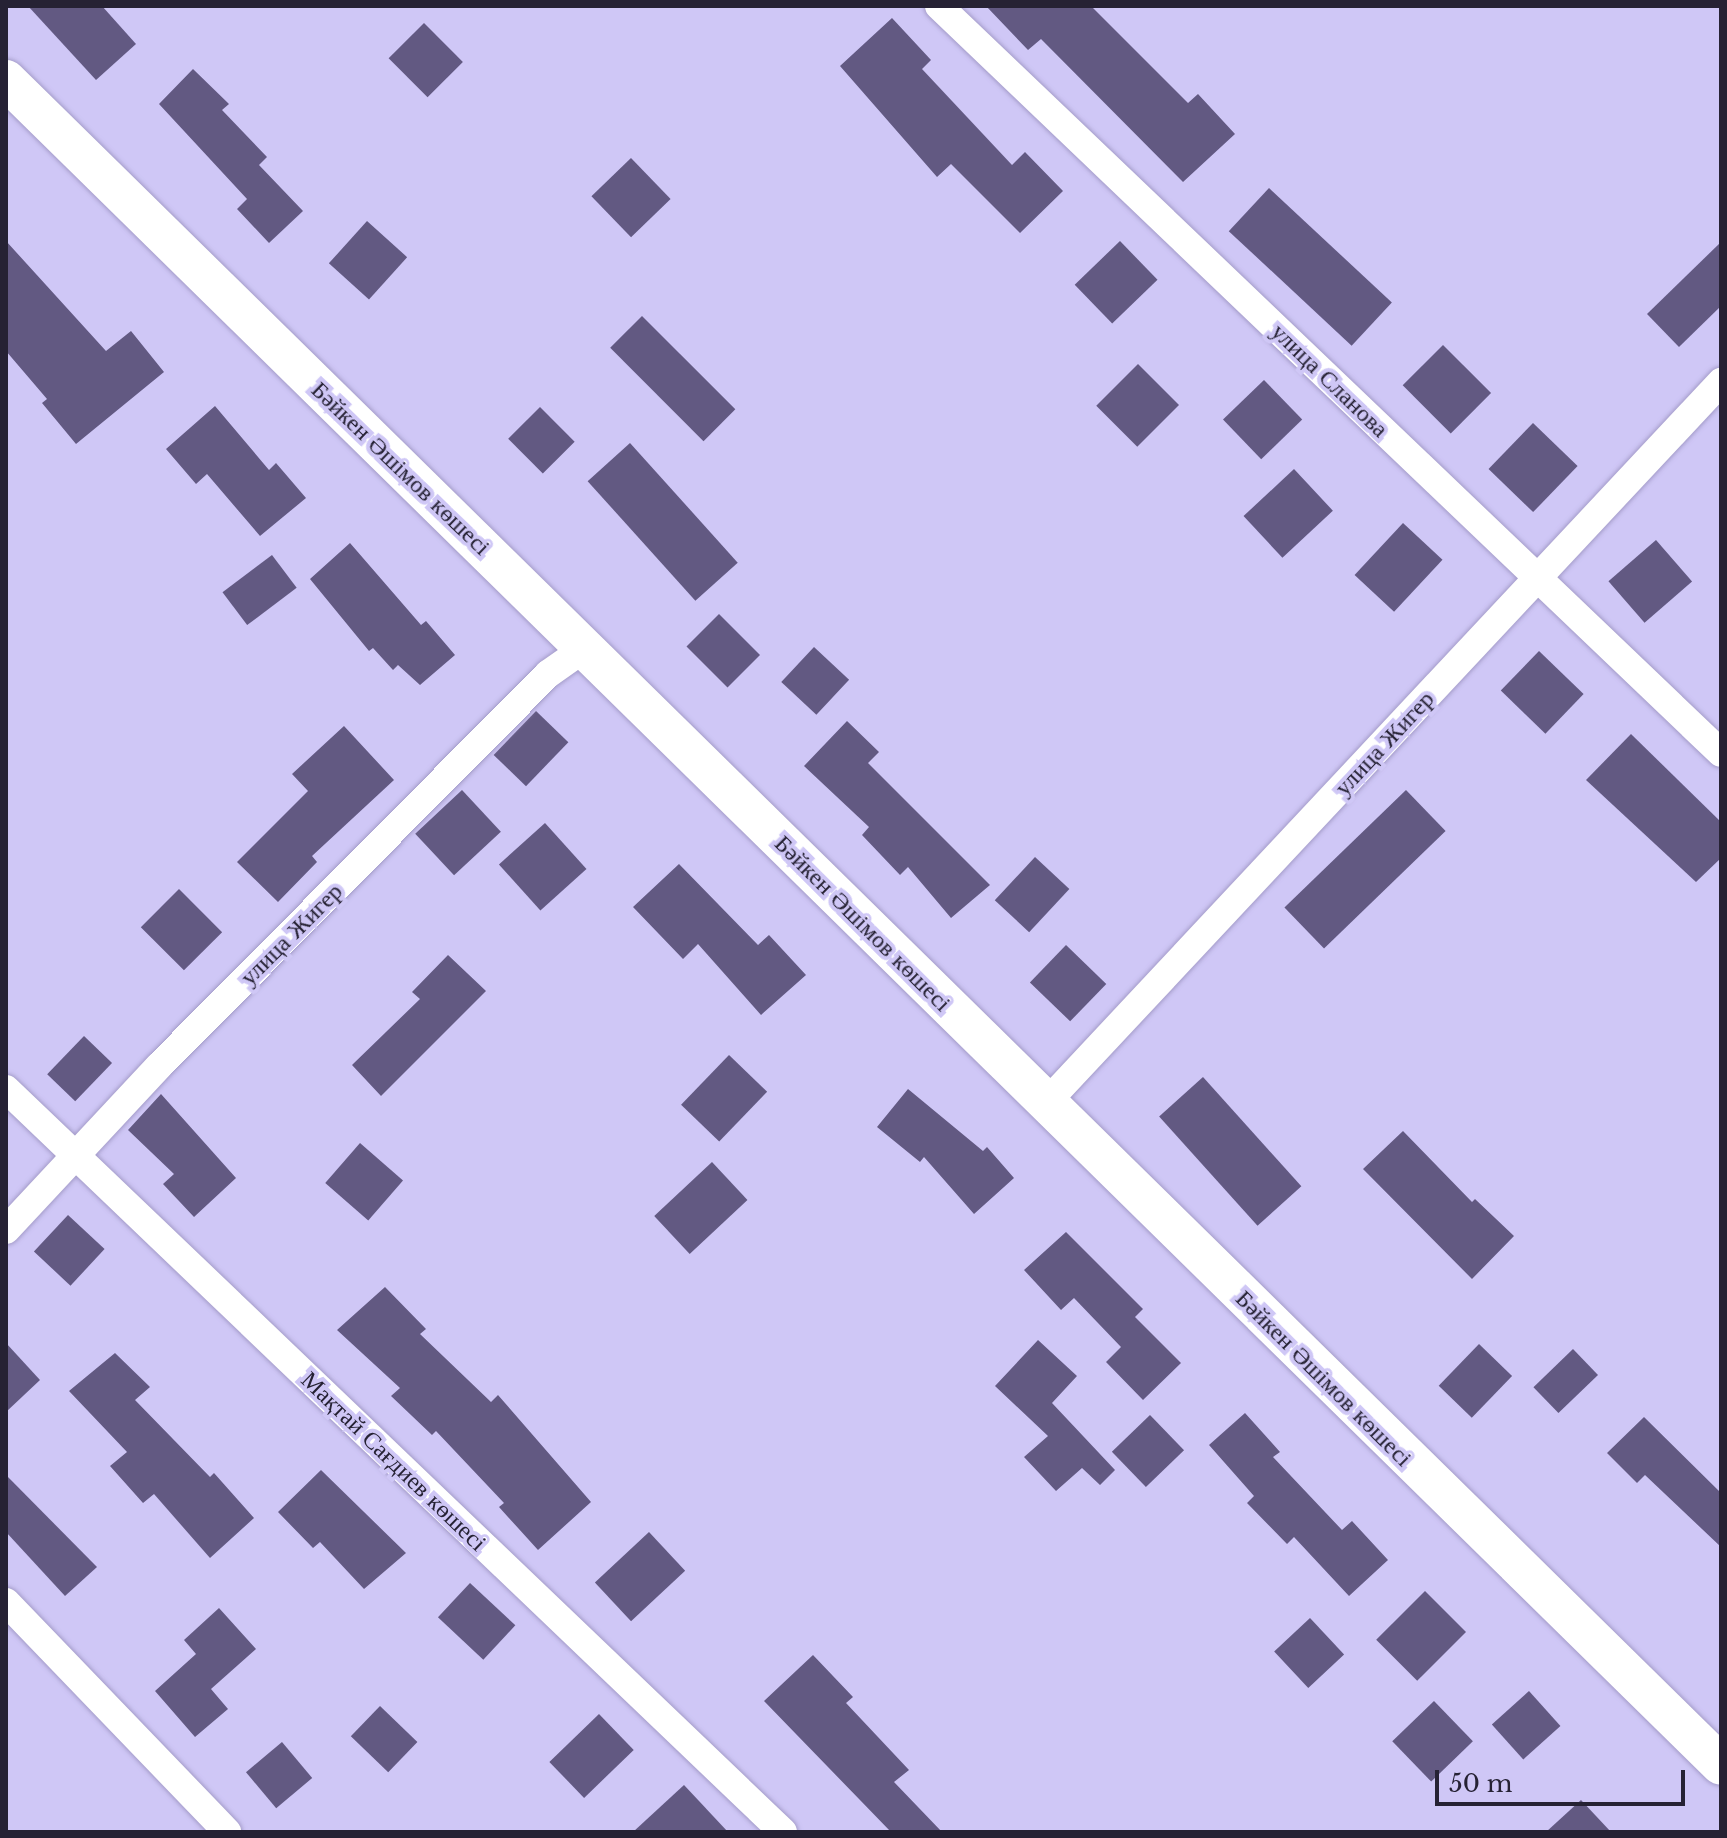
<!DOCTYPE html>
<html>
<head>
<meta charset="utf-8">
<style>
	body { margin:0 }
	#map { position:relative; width:1727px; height:1838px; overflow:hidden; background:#cfc7f6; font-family:"Libre Baskerville",serif }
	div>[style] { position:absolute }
	.building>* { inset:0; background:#625982; transform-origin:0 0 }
	.roads { filter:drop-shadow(0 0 2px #a49cc9) drop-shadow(0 0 2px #a49cc9) }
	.street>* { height:28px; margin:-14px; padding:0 14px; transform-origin:14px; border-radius:14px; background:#fff }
	.secondary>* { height:40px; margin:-20px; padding:0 20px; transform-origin:20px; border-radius:20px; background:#fff }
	span { translate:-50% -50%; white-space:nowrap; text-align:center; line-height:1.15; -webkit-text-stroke:8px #cfc7f6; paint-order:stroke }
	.street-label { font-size:24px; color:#262234 }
	.frame { position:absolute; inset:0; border:8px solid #262234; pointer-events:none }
	.scale { position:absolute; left:1435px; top:1770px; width:250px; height:36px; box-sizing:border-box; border:4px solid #262234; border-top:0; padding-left:10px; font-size:24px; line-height:28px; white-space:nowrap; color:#262234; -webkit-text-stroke:6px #cfc7f6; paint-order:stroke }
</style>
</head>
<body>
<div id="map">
	<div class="building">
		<i style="clip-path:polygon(28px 6px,102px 6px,136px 44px,96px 80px)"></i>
		<i style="clip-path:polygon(986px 6px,1091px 6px,1188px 103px,1198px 94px,1235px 134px,1183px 182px,1041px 39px,1028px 50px)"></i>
		<i style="clip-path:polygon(892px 18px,931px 60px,922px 69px,1012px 165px,1025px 152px,1063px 191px,1020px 233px,951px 164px,937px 177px,840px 66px)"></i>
		<i style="left:424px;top:23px;width:55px;height:50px;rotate:45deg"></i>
		<i style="clip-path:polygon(193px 69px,229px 104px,222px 110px,267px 157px,259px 165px,303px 211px,269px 243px,237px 209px,247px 199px,159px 104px)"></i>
		<i style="left:631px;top:158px;width:57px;height:55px;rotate:46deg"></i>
		<i style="left:1269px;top:188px;width:168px;height:59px;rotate:43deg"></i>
		<i style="left:367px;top:221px;width:54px;height:57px;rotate:42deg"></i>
		<i style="clip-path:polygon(6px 241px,106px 351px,131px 331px,164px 372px,76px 444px,42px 403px,47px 399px,6px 351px)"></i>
		<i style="left:1120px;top:241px;width:54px;height:63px;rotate:46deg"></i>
		<i style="clip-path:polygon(1721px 242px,1721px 306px,1679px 347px,1647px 314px)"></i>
		<i style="left:642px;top:316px;width:132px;height:45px;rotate:45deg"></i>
		<i style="left:1443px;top:345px;width:68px;height:57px;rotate:45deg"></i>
		<i style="left:1138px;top:364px;width:58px;height:59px;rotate:45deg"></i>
		<i style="left:1264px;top:380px;width:55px;height:57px;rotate:46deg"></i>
		<i style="clip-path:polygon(215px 406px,269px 470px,276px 463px,306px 498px,260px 536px,207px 474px,196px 484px,166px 449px)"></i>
		<i style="left:540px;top:407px;width:49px;height:45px;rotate:45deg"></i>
		<i style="left:1533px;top:423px;width:62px;height:64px;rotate:44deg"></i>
		<i style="left:630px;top:443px;width:161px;height:57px;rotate:48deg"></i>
		<i style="left:1294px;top:469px;width:57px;height:69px;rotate:47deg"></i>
		<i style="left:1403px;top:523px;width:54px;height:71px;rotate:43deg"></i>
		<i style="left:1656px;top:540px;width:55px;height:63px;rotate:49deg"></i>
		<i style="clip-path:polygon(350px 543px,421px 625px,426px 621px,455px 655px,420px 685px,398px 665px,393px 670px,373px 648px,369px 651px,310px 579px)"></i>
		<i style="left:272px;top:555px;width:41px;height:62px;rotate:53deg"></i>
		<i style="left:719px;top:614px;width:58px;height:46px;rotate:45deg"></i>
		<i style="left:814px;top:647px;width:48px;height:48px;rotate:43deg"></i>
		<i style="left:1539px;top:651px;width:62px;height:55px;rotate:44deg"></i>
		<i style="left:536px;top:711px;width:45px;height:61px;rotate:44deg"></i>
		<i style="clip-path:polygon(847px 721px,879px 752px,868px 763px,990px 885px,951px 918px,908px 867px,900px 875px,862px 835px,869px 827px,804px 766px)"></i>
		<i style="clip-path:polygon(344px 726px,394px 780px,312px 856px,317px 862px,278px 902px,237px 862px,308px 791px,292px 774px)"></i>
		<i style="clip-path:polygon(1631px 734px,1721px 822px,1721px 858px,1696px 882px,1586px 780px)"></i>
		<i style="left:462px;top:790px;width:57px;height:64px;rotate:47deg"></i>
		<i style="left:1406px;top:790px;width:57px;height:169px;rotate:46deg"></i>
		<i style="left:545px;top:823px;width:62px;height:62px;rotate:48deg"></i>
		<i style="left:1035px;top:857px;width:47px;height:59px;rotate:43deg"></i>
		<i style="clip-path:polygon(679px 864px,758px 945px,769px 935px,806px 975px,761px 1015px,698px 944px,683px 959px,633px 907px)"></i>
		<i style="left:179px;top:889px;width:61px;height:54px;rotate:45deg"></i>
		<i style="left:1066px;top:945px;width:56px;height:52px;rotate:44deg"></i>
		<i style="clip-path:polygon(448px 955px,486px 991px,381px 1096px,352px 1065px,420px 999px,412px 992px)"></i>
		<i style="left:84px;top:1036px;width:39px;height:53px;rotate:44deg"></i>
		<i style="left:729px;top:1055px;width:53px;height:69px;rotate:44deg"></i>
		<i style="left:1203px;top:1077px;width:147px;height:59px;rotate:48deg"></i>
		<i style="clip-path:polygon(908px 1089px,983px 1151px,987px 1147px,1014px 1178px,974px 1214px,924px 1157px,920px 1162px,877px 1127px)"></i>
		<i style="clip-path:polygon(161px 1094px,236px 1178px,194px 1217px,163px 1184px,174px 1174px,128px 1130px)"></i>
		<i style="clip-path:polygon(1403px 1131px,1472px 1202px,1475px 1199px,1514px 1236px,1472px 1279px,1363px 1169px)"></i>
		<i style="left:360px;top:1143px;width:57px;height:53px;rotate:41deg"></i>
		<i style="left:712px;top:1162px;width:52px;height:79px;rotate:47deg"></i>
		<i style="left:68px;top:1215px;width:50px;height:50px;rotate:43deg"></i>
		<i style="clip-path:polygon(1066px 1232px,1143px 1309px,1135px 1317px,1181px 1363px,1143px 1400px,1106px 1362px,1121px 1347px,1074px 1298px,1061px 1310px,1024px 1270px)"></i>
		<i style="clip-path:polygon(385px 1287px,426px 1329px,420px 1334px,491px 1402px,498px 1395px,591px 1502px,538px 1550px,499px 1507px,504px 1503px,436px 1431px,432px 1435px,391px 1396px,400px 1388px,337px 1330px)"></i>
		<i style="clip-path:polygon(1038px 1340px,1077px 1376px,1052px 1403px,1115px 1470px,1100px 1485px,1082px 1468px,1056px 1491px,1024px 1457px,1048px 1436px,995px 1386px)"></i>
		<i style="clip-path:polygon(6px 1343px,40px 1380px,6px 1412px)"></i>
		<i style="left:1479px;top:1344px;width:46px;height:58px;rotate:44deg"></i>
		<i style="left:1573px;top:1349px;width:36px;height:55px;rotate:46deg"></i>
		<i style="clip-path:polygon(115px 1353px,150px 1387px,135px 1400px,210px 1477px,214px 1473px,254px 1518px,210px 1558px,154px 1494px,143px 1503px,110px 1466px,127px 1452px,69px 1391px)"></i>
		<i style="clip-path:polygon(1245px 1413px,1280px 1452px,1273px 1457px,1342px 1530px,1352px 1521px,1388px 1560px,1349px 1596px,1294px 1537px,1287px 1544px,1247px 1503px,1254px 1496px,1209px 1445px)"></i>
		<i style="left:1150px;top:1415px;width:49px;height:53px;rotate:46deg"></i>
		<i style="clip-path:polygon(1644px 1417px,1721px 1493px,1721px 1547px,1645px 1475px,1637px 1483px,1607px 1453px)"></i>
		<i style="clip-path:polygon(321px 1470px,406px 1553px,364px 1589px,320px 1542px,313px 1548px,278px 1512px)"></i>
		<i style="clip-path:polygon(6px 1475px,97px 1567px,65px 1596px,6px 1532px)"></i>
		<i style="left:649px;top:1532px;width:53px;height:74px;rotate:47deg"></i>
		<i style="left:470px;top:1583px;width:62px;height:47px;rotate:43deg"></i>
		<i style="left:1425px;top:1591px;width:58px;height:69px;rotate:45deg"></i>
		<i style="clip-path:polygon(219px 1608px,256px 1649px,211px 1689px,228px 1709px,195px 1737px,155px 1691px,196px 1654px,184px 1640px)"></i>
		<i style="left:1310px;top:1618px;width:50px;height:49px;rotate:47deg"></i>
		<i style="clip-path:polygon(813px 1655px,853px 1697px,846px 1703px,909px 1770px,894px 1782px,942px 1832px,891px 1832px,764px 1701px)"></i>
		<i style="left:1529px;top:1691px;width:47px;height:50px;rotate:48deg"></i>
		<i style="left:1434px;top:1701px;width:56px;height:58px;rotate:46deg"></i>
		<i style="left:380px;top:1706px;width:52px;height:42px;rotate:44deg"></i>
		<i style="left:599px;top:1714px;width:50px;height:69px;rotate:46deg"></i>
		<i style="left:282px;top:1742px;width:47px;height:47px;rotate:50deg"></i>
		<i style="clip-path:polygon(684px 1785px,728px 1832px,633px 1832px)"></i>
		<i style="clip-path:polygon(1581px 1800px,1611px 1832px,1546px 1832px)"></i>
	</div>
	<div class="roads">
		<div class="street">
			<i style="left:939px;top:6px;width:1081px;rotate:43.69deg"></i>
			<i style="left:6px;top:1089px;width:1075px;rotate:43.72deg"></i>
			<i style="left:1046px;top:1103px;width:988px;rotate:-46.89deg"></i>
			<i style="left:6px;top:1230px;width:224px;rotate:-47deg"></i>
			<i style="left:159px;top:1066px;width:552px;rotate:-45.22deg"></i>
			<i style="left:548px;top:674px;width:45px;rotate:-35.1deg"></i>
			<i style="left:6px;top:1602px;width:319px;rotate:46.1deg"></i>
		</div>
		<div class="secondary">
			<i style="left:6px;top:80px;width:2404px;rotate:44.49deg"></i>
		</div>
	</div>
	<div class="street-label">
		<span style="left:1330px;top:380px;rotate:44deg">улица Сланова</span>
		<span style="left:401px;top:468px;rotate:44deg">Бәйкен Әшімов көшесі</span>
		<span style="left:1384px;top:743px;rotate:-47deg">улица Жигер</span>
		<span style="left:863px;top:923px;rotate:45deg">Бәйкен Әшімов көшесі</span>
		<span style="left:291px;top:934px;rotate:-45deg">улица Жигер</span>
		<span style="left:1324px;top:1378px;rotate:45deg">Бәйкен Әшімов көшесі</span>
		<span style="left:394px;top:1461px;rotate:44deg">Мақтай Сағдиев көшесі</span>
	</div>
	<div class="frame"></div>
	<div class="scale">50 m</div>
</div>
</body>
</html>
